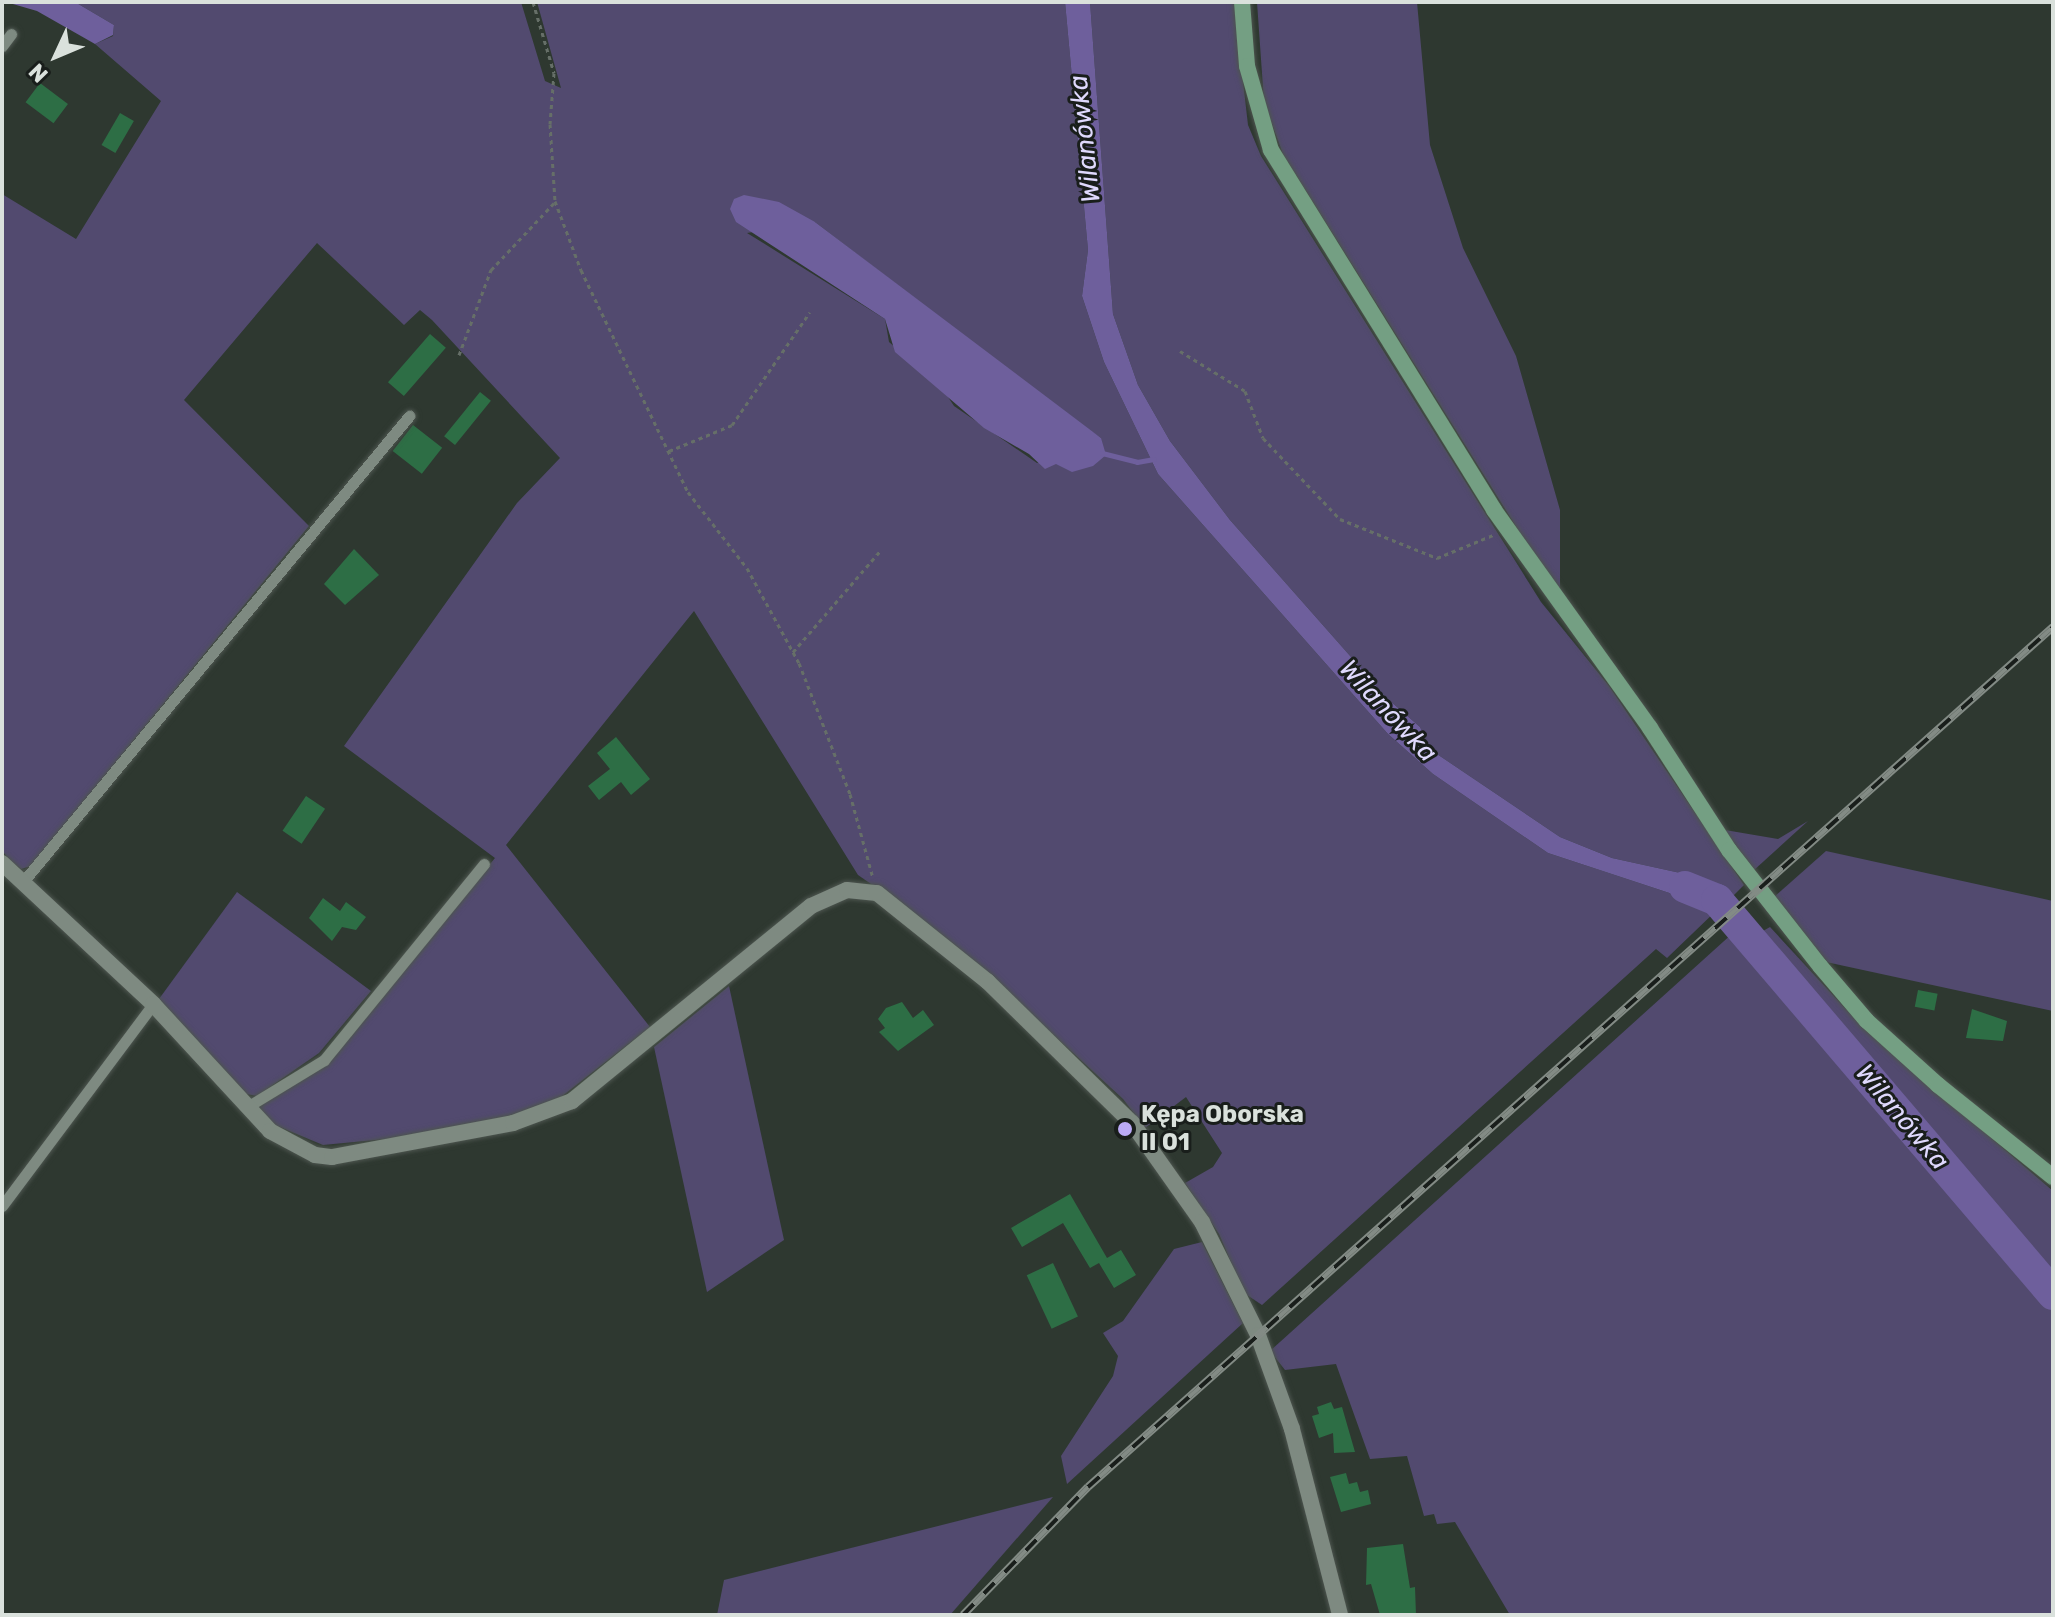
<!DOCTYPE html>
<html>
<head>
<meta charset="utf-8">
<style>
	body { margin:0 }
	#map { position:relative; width:2055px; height:1617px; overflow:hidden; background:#2e3830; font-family:Rubik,sans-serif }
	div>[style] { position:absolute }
	.green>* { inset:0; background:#524a6f }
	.water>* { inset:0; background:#6e5f9c }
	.stream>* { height:5px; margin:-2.5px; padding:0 2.5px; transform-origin:2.5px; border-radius:2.5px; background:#6e5f9c }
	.river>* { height:32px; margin:-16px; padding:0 16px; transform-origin:16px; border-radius:16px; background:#6e5f9c }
	.building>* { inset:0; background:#2d6e45; transform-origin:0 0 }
	.path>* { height:3px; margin-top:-1.5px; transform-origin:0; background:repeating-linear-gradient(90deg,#666f68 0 4px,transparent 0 8px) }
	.roads { filter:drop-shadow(0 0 2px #4d554f) drop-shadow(0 0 2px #4d554f) }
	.lane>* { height:11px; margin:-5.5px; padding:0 5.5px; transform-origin:5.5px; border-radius:5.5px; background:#7e8a81 }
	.street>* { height:16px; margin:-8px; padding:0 8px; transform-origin:8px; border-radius:8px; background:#7e8a81 }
	.secondary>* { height:16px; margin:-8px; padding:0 8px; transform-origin:8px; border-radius:8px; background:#749f83 }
	.rail>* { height:8px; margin-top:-4px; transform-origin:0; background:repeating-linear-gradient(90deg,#191e1b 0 15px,#838b85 0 30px); box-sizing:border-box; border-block:2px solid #838b85 }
	.dots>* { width:22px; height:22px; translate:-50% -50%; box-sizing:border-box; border:4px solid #191e1b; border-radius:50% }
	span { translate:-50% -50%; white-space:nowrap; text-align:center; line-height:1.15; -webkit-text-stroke:6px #191e1b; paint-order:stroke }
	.poi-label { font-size:24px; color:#dae1dc; font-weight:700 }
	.left { translate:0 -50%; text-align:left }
	.water-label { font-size:26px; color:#dfd9fd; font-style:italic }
	.frame { position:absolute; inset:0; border:4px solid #dae1dc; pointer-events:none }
	.north { position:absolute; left:16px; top:16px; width:80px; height:80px; -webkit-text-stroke:6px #191e1b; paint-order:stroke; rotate:226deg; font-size:22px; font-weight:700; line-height:32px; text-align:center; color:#dae1dc }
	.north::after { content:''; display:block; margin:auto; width:28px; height:36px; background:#dae1dc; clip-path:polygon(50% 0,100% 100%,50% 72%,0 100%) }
</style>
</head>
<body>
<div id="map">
	<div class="green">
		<i style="clip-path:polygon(evenodd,75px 2px,521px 2px,545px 81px,561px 88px,537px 2px,1065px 2px,1088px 250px,1082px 296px,1104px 362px,1158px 474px,1388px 734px,1433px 774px,1548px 853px,1718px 909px,1667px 958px,1656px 949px,1262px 1305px,1244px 1293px,1219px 1234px,1185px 1183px,1213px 1167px,1222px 1153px,1186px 1097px,1145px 1128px,1123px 1099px,984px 971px,930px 925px,858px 875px,694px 611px,506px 845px,650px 1027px,556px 1101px,480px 1130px,323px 1145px,275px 1125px,259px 1107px,328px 1062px,495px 858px,344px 746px,517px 503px,560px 458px,432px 320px,420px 310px,404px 325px,317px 243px,184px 400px,309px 526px,31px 866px,21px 869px,12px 862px,2px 851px,2px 194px,76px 239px,161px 101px,95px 44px,113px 36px,114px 25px,75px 2px,815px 222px,1070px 417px,1101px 438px,1037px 463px,954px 406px,942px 388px,889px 342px,885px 319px,747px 233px,815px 222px)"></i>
		<i style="clip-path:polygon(1090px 2px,1234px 2px,1248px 125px,1261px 156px,1541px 602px,1609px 686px,1744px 885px,1728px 901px,1694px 876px,1612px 858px,1560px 837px,1431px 750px,1420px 727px,1389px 700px,1230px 520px,1170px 441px,1138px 385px,1113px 314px)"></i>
		<i style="clip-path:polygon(1257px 2px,1417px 2px,1430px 145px,1463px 248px,1516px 356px,1560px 510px,1560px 588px,1552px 584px,1283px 154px,1264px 102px)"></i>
		<i style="clip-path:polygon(1808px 821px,1753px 871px,1725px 830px,1778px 839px)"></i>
		<i style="clip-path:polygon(1826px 851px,2053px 901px,2053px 1011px,1826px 962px,1774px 897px)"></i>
		<i style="clip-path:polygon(237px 892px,371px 991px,319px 1053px,257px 1096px,246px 1094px,159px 999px)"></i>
		<i style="clip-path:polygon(1744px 923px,1756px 935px,1770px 927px,1867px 1032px,2053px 1191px,2053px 1615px,1510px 1615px,1455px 1522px,1437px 1524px,1434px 1514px,1424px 1516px,1407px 1456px,1370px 1459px,1336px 1364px,1285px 1370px,1270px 1351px)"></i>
		<i style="clip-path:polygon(729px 986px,784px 1240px,707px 1292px,654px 1047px)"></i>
		<i style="clip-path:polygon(1202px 1242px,1243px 1323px,1067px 1484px,1061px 1456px,1113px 1376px,1118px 1356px,1103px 1333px,1123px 1321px,1174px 1249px)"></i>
		<i style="clip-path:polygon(1053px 1497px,950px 1615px,717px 1615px,724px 1580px)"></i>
	</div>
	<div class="water">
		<i style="clip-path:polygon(6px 2px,75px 2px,114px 25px,113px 35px,95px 44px,37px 11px)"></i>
		<i style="clip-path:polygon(1065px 2px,1090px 2px,1113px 314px,1138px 385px,1170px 441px,1230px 520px,1389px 700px,1420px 727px,1431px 750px,1560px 837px,1612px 858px,1694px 876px,1728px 901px,1718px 909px,1548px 853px,1433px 774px,1388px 734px,1158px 474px,1104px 362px,1082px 296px,1088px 250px)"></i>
		<i style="clip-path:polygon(744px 195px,779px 202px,815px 222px,1101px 438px,1106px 455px,1093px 466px,1072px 472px,1056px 464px,1045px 469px,1029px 454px,984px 428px,895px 352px,885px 319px,736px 222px,730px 209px,734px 199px)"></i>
	</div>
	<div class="stream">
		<i style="left:1102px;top:453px;width:36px;rotate:14deg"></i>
		<i style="left:1137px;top:462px;width:17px;rotate:-10deg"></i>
	</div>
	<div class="river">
		<i style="left:1685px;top:887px;width:35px;rotate:22deg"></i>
		<i style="left:1717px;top:900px;width:518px;rotate:49.54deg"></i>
	</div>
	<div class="building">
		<i style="left:40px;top:83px;width:35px;height:24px;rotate:37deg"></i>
		<i style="left:120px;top:113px;width:16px;height:37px;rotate:30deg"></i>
		<i style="left:430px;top:334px;width:21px;height:64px;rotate:41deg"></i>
		<i style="left:480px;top:392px;width:14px;height:57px;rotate:39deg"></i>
		<i style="left:413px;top:425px;width:37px;height:33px;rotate:38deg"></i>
		<i style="clip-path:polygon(354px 549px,379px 575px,345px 605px,324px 584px)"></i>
		<i style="clip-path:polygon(616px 737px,650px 779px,631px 795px,621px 782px,599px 800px,588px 786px,610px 769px,597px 753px)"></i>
		<i style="left:306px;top:796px;width:23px;height:42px;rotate:34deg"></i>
		<i style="clip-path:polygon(323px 898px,340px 911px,346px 902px,366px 917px,356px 930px,342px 927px,332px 941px,309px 918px)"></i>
		<i style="left:1918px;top:990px;width:20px;height:17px;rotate:11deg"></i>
		<i style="clip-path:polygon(902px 1002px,913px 1018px,923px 1010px,934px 1025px,898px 1051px,879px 1032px,885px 1028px,878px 1019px,886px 1008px)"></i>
		<i style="clip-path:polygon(1972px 1009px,2007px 1021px,2003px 1041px,1966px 1038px)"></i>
		<i style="clip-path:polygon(1070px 1194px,1107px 1258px,1121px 1250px,1136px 1275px,1114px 1288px,1099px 1263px,1090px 1268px,1063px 1223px,1022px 1247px,1011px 1228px)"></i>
		<i style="left:1053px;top:1263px;width:59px;height:29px;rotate:65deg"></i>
		<i style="clip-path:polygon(1331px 1402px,1334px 1409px,1342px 1407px,1355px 1452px,1334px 1453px,1333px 1433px,1319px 1438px,1312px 1416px,1319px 1414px,1317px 1407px)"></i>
		<i style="clip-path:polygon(1346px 1473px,1349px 1484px,1357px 1482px,1360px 1492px,1368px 1490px,1371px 1504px,1341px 1512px,1330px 1477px)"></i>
		<i style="clip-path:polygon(1403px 1544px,1410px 1588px,1415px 1587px,1416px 1615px,1380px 1615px,1371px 1584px,1366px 1585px,1367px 1548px)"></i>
	</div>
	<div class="path">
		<i style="left:533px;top:2px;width:74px;rotate:73.5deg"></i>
		<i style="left:554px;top:73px;width:51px;rotate:94.5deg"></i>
		<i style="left:550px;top:124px;width:77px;rotate:86.3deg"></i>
		<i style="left:555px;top:201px;width:74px;rotate:69.4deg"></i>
		<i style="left:581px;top:270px;width:246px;rotate:64.3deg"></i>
		<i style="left:688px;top:492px;width:96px;rotate:52.2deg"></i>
		<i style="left:747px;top:568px;width:108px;rotate:61.3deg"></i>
		<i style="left:799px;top:663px;width:141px;rotate:68.7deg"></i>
		<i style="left:850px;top:794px;width:87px;rotate:74.7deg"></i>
		<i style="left:1180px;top:351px;width:76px;rotate:31.6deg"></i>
		<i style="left:1245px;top:391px;width:50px;rotate:69deg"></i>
		<i style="left:1263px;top:438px;width:112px;rotate:46.5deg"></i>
		<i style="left:1340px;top:519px;width:105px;rotate:21.9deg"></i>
		<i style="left:1437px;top:558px;width:61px;rotate:-22.3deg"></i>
		<i style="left:459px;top:355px;width:91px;rotate:-69.4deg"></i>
		<i style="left:491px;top:270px;width:92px;rotate:-46.8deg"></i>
		<i style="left:669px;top:451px;width:68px;rotate:-22.4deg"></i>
		<i style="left:732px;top:425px;width:137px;rotate:-55.4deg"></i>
		<i style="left:793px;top:652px;width:135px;rotate:-49.2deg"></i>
	</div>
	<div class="roads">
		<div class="lane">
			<i style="left:2px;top:46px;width:15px;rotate:-53deg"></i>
			<i style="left:22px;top:883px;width:607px;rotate:-50.35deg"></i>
			<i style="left:247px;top:1107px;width:90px;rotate:-31.4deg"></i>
			<i style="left:324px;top:1060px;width:253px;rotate:-50.8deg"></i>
			<i style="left:2px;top:1206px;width:252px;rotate:-53.2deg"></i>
		</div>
		<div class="street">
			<i style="left:2px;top:863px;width:207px;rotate:43deg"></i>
			<i style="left:153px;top:1004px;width:173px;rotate:47.3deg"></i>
			<i style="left:270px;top:1131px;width:51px;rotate:28.1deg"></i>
			<i style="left:315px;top:1155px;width:17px;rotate:7deg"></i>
			<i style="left:332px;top:1157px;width:184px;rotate:-10.6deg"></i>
			<i style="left:513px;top:1123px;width:63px;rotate:-20.4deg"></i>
			<i style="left:572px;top:1101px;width:308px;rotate:-39.2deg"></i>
			<i style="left:811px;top:906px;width:39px;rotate:-24deg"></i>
			<i style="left:847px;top:890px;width:30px;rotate:6deg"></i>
			<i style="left:877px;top:893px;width:142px;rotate:38.7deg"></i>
			<i style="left:988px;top:982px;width:202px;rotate:44.4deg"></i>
			<i style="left:1132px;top:1123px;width:121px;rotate:54.7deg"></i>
			<i style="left:1202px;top:1222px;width:126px;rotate:63.6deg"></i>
			<i style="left:1258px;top:1335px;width:100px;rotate:70.1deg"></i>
			<i style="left:1292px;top:1429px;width:192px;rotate:75.5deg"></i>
		</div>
		<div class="secondary">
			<i style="left:1242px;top:2px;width:64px;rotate:85.5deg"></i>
			<i style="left:1247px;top:66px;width:87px;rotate:74.1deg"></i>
			<i style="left:1271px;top:150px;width:423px;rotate:58.2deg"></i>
			<i style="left:1494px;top:510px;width:268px;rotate:54.4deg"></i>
			<i style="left:1650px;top:728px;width:145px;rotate:57.1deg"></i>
			<i style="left:1729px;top:850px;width:147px;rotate:51.9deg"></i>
			<i style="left:1820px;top:966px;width:72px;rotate:49.5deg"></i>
			<i style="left:1867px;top:1021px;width:96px;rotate:42deg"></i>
			<i style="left:1938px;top:1085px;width:147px;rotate:38.7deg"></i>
		</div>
	</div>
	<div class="rail">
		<i style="left:963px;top:1615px;width:179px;rotate:-45.7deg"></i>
		<i style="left:1088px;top:1487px;width:1293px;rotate:-41.71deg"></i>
	</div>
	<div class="dots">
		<i style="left:1125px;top:1129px;background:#bbaaf6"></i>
	</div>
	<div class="poi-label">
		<span class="left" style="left:1141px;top:1129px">Kępa Oborska<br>II 01</span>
	</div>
	<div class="water-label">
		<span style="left:1085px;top:139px;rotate:-96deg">Wilanówka</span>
		<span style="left:1388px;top:711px;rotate:47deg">Wilanówka</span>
		<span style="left:1902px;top:1117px;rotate:50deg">Wilanówka</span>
	</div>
	<div class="frame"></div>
	<div class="north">N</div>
</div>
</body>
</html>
